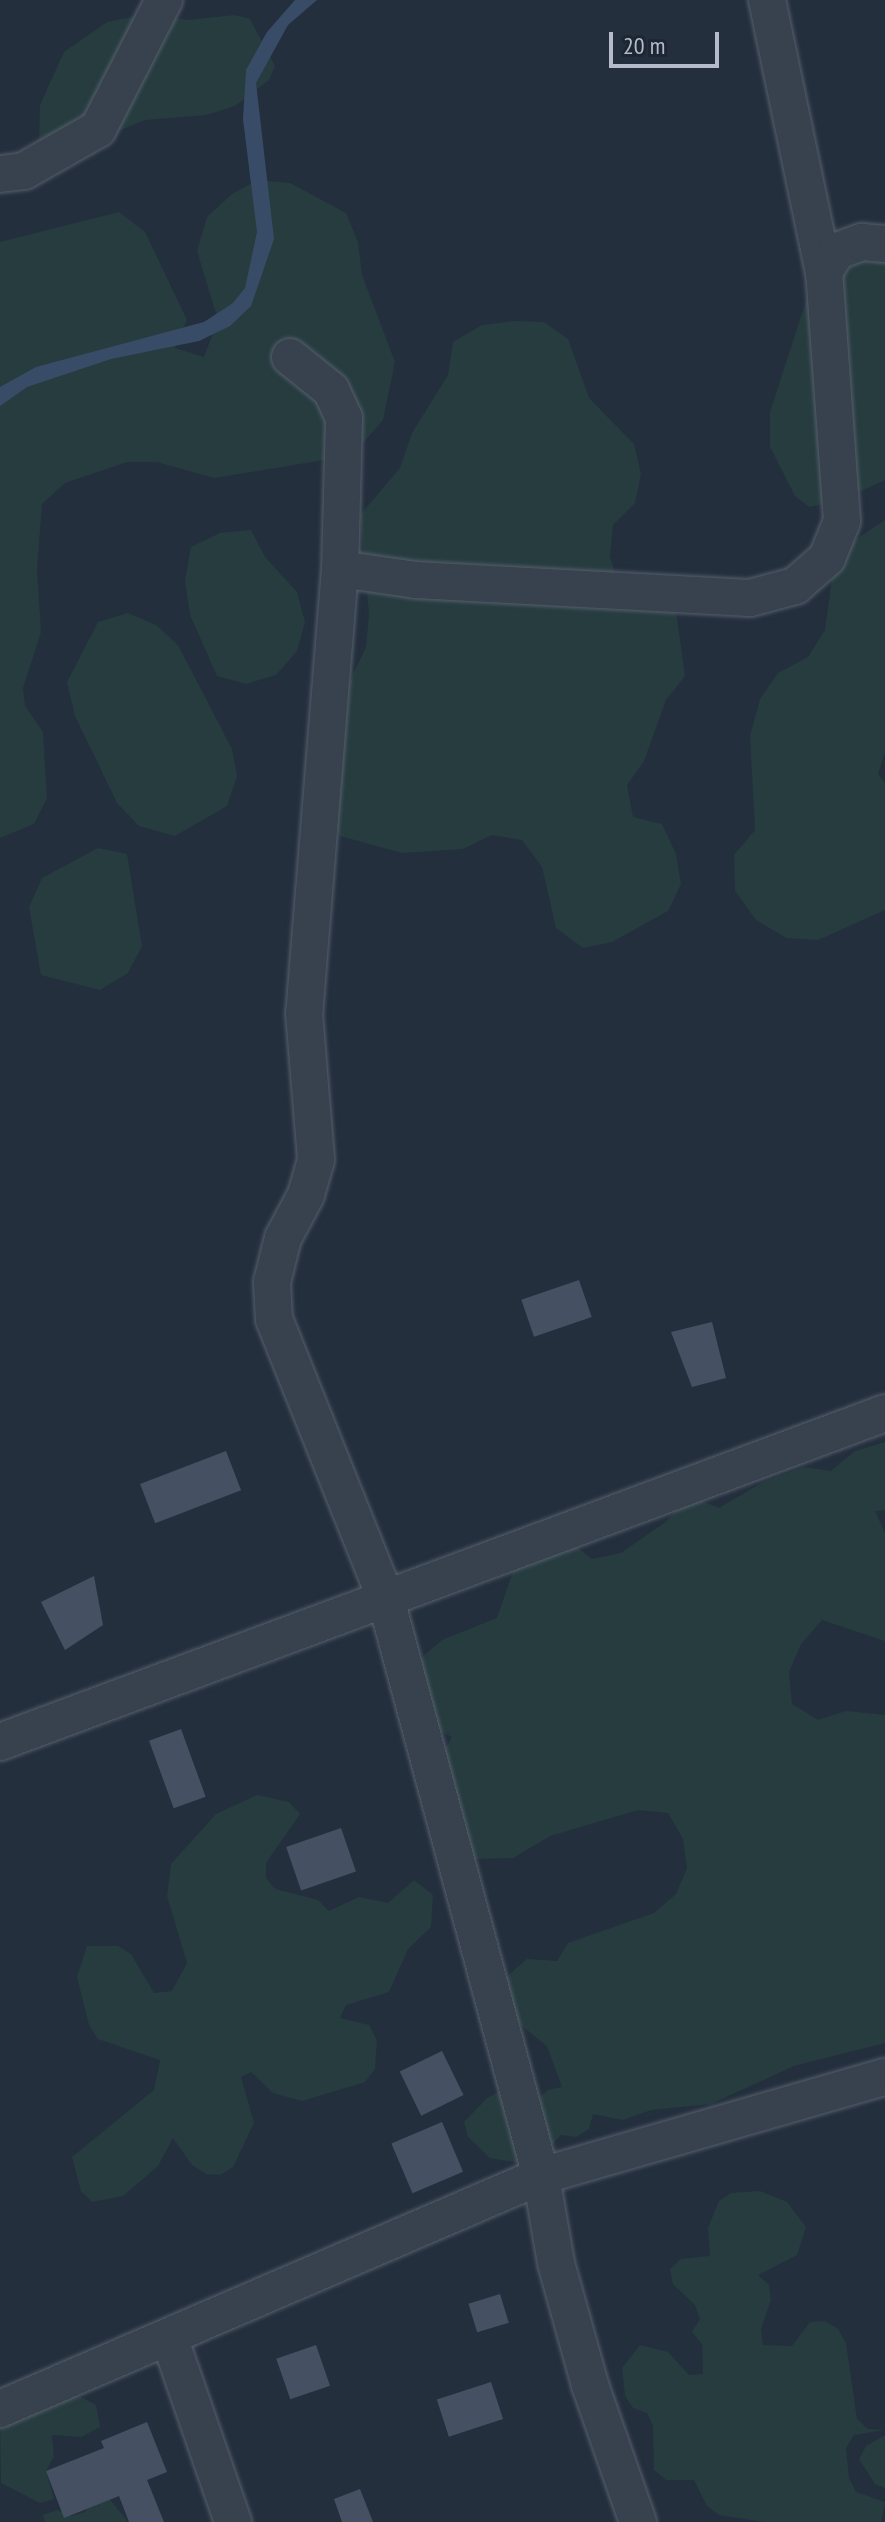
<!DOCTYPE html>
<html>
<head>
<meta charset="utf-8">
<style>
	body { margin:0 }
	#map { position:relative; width:885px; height:2522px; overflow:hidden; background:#242f3e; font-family:"PT Sans Narrow",sans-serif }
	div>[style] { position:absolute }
	.green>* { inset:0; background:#263c3f }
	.water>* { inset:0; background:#394c67 }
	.building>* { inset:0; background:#455162; transform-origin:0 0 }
	.roads { filter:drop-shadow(0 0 2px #565f6c) drop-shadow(0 0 2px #565f6c) }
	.minor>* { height:36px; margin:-18px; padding:0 18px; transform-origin:18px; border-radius:18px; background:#38414e }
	span { translate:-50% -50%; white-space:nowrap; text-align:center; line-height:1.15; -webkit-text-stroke:8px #1d2633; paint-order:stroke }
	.scale { position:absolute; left:609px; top:32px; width:110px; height:36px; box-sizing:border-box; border:4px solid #b4bcc9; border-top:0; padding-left:10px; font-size:24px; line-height:28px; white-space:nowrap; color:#b4bcc9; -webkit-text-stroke:6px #1d2633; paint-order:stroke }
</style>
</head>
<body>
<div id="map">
	<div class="green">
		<i style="clip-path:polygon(152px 13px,187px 20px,235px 15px,250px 19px,275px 66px,269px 80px,235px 106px,206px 115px,145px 120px,116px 132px,39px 144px,40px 105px,64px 52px,107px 22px)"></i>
		<i style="clip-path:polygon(258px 180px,290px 183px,346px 213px,358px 242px,362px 275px,395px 362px,383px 420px,362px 444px,331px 459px,214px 478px,157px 462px,127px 462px,65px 483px,42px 504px,37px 570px,41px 632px,23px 688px,25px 706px,43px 732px,47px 798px,34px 824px,0 838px,0 242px,119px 212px,145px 232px,187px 320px,175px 348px,204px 357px,218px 320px,197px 251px,207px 217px,232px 194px)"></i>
		<i style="clip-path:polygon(885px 242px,885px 480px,840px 501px,809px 507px,795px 496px,770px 447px,770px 412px,806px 301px)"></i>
		<i style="clip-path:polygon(514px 321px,544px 322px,568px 339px,589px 398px,634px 444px,641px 474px,635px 503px,613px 525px,610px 556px,619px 586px,676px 611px,685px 676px,666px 700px,644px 761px,627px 785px,633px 817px,662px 824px,676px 854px,681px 884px,668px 911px,612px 942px,583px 948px,556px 928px,542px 867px,522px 840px,492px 835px,463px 849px,402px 853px,340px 836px,328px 803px,337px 708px,366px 647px,369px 614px,360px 515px,400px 468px,412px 433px,448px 375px,453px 342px,482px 325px)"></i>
		<i style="clip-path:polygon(885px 520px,885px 752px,878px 774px,885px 783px,885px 910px,818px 940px,786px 938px,756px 920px,735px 891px,734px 855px,755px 830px,750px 736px,760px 699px,778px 673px,808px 657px,825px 630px,834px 563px,855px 540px)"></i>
		<i style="clip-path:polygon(251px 530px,265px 557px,297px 592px,305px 622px,297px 651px,276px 675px,246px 684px,217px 676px,190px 615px,185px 580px,191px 547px,220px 533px)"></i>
		<i style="clip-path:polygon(128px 613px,156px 625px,178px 645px,232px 749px,237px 776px,227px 806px,175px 836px,139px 826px,117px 803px,75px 716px,67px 682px,98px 622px)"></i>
		<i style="clip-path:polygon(98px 848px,127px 854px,142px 946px,128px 973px,100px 990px,41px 975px,29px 907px,42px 878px)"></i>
		<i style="clip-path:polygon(885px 1442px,885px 1510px,875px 1511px,885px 1533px,885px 1641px,822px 1620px,801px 1644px,789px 1672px,792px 1704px,818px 1720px,846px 1711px,885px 1715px,885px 2043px,794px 2066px,711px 2104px,651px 2110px,623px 2120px,593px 2114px,589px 2129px,576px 2137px,561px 2135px,540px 2158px,525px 2164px,490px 2158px,468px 2137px,464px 2122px,487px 2098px,501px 2091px,536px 2100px,548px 2090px,562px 2087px,547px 2046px,499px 2008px,504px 1979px,527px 1959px,557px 1961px,568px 1943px,654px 1913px,676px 1894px,687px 1868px,683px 1839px,668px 1813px,638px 1810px,550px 1836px,513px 1858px,474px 1859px,432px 1772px,452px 1737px,428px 1725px,419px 1660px,442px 1640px,497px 1618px,516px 1563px,568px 1540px,592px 1559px,621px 1553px,664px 1523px,690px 1496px,719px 1508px,763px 1482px,804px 1467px,831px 1471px,855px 1451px)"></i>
		<i style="clip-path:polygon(257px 1795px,289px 1802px,300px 1814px,266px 1863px,266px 1878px,275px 1889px,318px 1900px,329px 1911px,359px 1897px,388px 1903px,414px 1880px,433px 1895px,431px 1927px,408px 1949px,389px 1992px,346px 2005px,340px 2018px,369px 2025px,377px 2040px,375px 2069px,365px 2082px,302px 2101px,273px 2093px,251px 2072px,241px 2077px,254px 2123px,233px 2167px,220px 2175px,206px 2174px,192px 2165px,173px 2138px,158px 2166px,123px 2196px,92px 2202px,81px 2191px,72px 2157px,154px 2090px,160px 2060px,98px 2039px,89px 2025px,77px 1977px,87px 1946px,118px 1946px,131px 1954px,154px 1993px,172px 1991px,187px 1963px,167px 1896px,171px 1864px,216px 1814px)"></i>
		<i style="clip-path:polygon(760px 2191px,787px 2202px,806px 2227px,797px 2255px,758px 2275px,769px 2285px,771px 2300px,761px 2329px,763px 2345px,792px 2346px,810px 2322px,825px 2321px,838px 2329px,846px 2343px,857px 2419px,868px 2429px,884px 2430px,854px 2435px,846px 2448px,849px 2478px,856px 2492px,885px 2502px,881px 2522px,764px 2522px,719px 2515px,707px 2506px,694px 2480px,666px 2480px,654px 2470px,653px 2426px,647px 2413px,633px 2408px,625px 2396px,622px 2368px,640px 2345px,668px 2352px,689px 2375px,703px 2374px,702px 2344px,692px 2332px,700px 2319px,695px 2305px,673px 2284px,670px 2269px,681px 2259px,710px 2256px,708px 2228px,719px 2201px,731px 2193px)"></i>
		<i style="clip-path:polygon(71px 2392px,96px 2405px,100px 2427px,81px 2437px,52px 2435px,54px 2456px,46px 2471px,54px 2499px,40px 2503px,1px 2483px,0 2415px)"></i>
		<i style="clip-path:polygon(885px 2435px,885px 2488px,875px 2484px,859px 2459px,866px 2446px)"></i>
		<i style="clip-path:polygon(108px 2497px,128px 2522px,45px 2522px,43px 2515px,57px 2510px,71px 2516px,85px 2512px,93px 2500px)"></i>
	</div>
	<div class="water">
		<i style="clip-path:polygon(295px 0,317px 0,288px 25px,256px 83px,274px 239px,251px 306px,230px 326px,199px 341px,111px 359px,27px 387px,0 406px,0 387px,36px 367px,204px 322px,233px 303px,245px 288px,257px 232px,243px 119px,246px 70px,267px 32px)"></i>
	</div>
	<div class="building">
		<i style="left:579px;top:1280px;width:39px;height:61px;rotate:71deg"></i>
		<i style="clip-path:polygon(712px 1322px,726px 1378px,692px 1387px,671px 1332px)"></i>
		<i style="left:226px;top:1451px;width:42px;height:92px;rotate:69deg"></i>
		<i style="clip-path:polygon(94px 1576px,103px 1625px,65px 1650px,41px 1602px)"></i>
		<i style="left:181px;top:1729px;width:72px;height:34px;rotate:70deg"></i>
		<i style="left:341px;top:1828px;width:46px;height:58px;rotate:71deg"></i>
		<i style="left:442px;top:2051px;width:49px;height:47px;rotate:64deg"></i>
		<i style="left:442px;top:2122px;width:54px;height:55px;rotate:67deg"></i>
		<i style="left:500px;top:2294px;width:30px;height:33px;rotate:73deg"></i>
		<i style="left:316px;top:2345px;width:43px;height:42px;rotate:71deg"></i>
		<i style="left:491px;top:2382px;width:39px;height:57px;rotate:72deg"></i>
		<i style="clip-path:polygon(147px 2422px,167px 2472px,147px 2480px,164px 2522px,129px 2522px,119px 2496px,64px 2518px,46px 2471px,104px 2448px,101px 2441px)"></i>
		<i style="clip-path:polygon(360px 2489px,373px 2522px,342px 2522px,334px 2499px)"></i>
	</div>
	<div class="roads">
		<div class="minor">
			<i style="left:767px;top:0;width:278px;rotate:78.2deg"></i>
			<i style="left:0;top:174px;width:24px;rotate:-7deg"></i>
			<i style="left:24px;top:171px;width:85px;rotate:-29.6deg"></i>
			<i style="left:98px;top:129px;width:145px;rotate:-62.9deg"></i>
			<i style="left:290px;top:357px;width:53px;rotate:38.8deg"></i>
			<i style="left:331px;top:390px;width:31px;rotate:65deg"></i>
			<i style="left:344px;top:418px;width:151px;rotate:91.5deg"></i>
			<i style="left:340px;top:569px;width:77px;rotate:8.2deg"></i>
			<i style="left:416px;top:580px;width:334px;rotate:3.1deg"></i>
			<i style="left:750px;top:598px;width:47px;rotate:-14.9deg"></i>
			<i style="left:795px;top:586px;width:43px;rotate:-41.2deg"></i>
			<i style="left:827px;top:558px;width:40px;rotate:-68deg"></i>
			<i style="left:842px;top:521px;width:250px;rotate:-94.1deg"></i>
			<i style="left:824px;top:272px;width:25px;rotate:-58deg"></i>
			<i style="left:837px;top:251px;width:27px;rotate:-20deg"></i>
			<i style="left:862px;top:242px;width:23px;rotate:5deg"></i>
			<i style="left:340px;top:569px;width:445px;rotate:94.6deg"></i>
			<i style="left:304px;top:1013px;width:147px;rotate:85.3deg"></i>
			<i style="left:316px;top:1160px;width:36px;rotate:106deg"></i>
			<i style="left:306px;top:1195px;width:49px;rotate:118.1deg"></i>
			<i style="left:283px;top:1238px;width:45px;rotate:104deg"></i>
			<i style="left:272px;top:1282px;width:37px;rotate:87deg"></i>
			<i style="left:274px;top:1319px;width:298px;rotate:68.2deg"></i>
			<i style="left:385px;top:1596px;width:601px;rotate:74.95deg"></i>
			<i style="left:541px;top:2176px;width:88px;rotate:80.2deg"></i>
			<i style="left:556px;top:2263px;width:127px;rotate:74.4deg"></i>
			<i style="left:590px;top:2385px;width:145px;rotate:70.7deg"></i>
			<i style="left:0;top:1742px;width:944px;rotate:-20.39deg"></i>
			<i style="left:169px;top:2337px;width:196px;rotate:70.9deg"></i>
			<i style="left:0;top:2409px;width:589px;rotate:-23.3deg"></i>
			<i style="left:541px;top:2176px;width:358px;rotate:-16.1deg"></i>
		</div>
	</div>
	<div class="scale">20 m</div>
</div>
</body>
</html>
